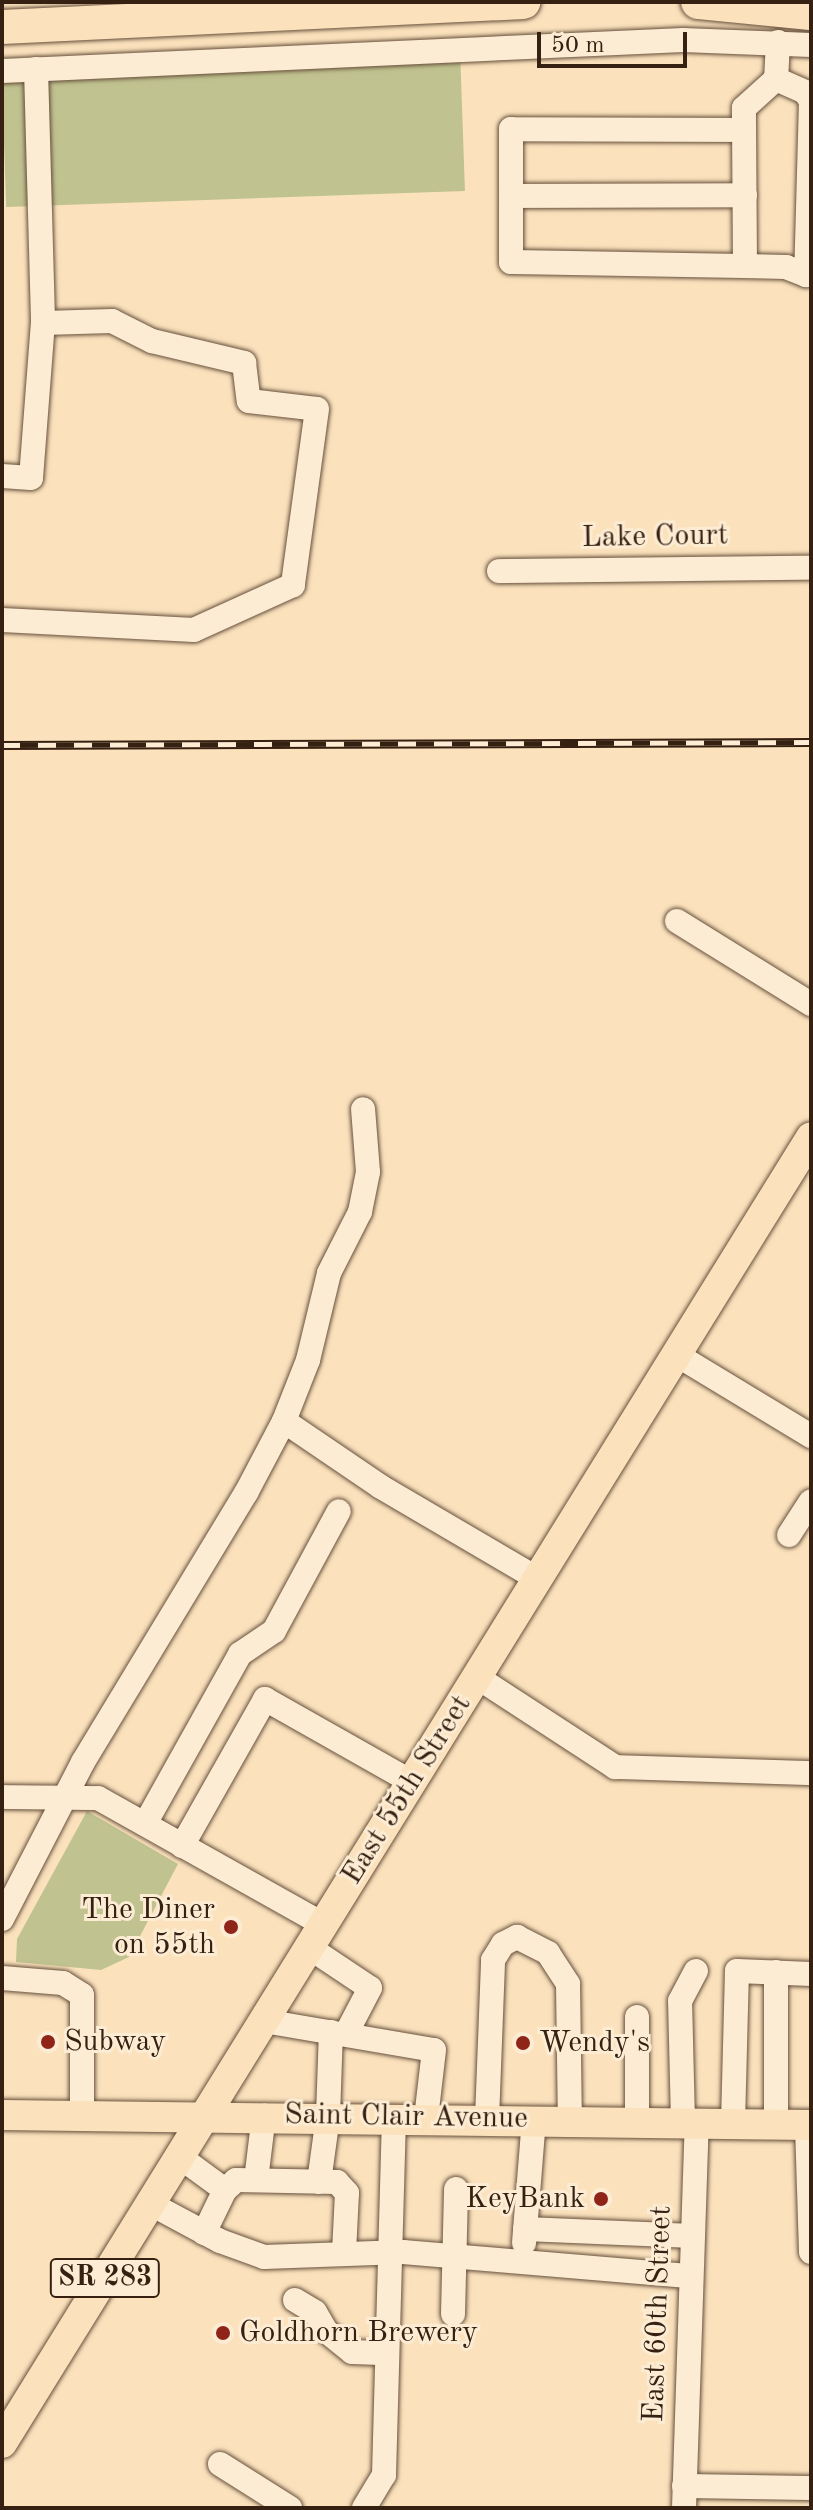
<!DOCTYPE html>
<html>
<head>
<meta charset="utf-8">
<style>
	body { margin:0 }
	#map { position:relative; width:813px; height:2510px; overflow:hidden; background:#fbe2bd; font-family:"Old Standard TT",serif }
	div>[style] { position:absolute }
	.green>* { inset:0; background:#c0c390; transform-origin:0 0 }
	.roads { filter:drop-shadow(0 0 2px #67503c) drop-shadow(0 0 2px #67503c) }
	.minor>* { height:24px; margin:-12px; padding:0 12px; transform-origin:12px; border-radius:12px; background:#fcecd4 }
	.major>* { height:30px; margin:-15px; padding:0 15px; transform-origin:15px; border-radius:15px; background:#fbe2bd }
	.highway>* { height:34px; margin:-17px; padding:0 17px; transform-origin:17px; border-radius:17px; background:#fbe2bd }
	.rail>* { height:9px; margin-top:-4.5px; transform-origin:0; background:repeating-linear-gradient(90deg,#fcecd4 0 18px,#362011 0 36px); box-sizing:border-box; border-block:2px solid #362011 }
	.dots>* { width:22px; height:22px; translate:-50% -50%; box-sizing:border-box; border:4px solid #fcecd4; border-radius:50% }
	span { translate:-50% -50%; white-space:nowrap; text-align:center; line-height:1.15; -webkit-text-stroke:6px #fcecd4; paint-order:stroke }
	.shield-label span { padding:2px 6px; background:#fcecd4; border:2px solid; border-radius:6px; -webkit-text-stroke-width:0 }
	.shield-label { font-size:28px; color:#362011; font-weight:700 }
	.street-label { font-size:30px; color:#362011 }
	.poi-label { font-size:30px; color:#362011 }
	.right { translate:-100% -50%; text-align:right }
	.left { translate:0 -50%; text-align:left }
	.frame { position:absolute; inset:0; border:4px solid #362011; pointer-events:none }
	.scale { position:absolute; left:537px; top:32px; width:150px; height:36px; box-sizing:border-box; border:4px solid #362011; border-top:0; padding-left:10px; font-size:24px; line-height:28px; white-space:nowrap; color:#362011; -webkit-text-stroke:6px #fcecd4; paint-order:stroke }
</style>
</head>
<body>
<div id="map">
	<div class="green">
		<i style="left:460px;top:49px;width:142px;height:459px;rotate:88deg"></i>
		<i style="clip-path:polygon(87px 1811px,178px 1864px,129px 1957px,101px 1970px,16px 1962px,17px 1939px)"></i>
	</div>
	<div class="roads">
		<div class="minor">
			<i style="left:778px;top:42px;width:37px;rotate:93deg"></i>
			<i style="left:776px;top:79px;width:32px;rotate:24deg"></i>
			<i style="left:805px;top:92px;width:11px;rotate:56deg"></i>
			<i style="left:811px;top:101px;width:174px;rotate:91.6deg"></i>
			<i style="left:806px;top:275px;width:5px;rotate:-11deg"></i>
			<i style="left:36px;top:69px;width:254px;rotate:88.4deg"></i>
			<i style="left:2px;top:71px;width:682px;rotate:-2.61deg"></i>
			<i style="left:683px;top:40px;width:128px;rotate:2.2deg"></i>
			<i style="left:744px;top:130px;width:233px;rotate:-179.8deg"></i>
			<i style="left:511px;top:129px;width:133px;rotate:90deg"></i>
			<i style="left:511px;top:262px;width:234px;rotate:1deg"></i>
			<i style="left:745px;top:266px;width:158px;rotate:-90.4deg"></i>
			<i style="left:744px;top:108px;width:43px;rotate:-42.2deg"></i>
			<i style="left:511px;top:196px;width:234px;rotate:-0.2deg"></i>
			<i style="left:745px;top:266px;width:41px;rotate:1.4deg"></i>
			<i style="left:786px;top:267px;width:22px;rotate:22deg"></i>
			<i style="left:2px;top:476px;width:29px;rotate:4deg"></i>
			<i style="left:31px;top:478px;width:155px;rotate:-85.6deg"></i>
			<i style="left:43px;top:323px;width:69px;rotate:-1.7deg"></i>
			<i style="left:112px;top:321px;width:45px;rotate:26.6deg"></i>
			<i style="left:152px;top:341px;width:95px;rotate:13.4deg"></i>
			<i style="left:244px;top:363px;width:38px;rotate:83deg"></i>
			<i style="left:249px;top:401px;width:68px;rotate:6.7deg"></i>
			<i style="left:317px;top:409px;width:178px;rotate:97.8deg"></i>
			<i style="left:293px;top:585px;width:109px;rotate:155.6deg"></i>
			<i style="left:194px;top:630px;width:192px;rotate:-177deg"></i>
			<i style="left:499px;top:571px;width:312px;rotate:-0.6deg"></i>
			<i style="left:677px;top:921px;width:158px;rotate:31.8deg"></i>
			<i style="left:677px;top:1355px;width:157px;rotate:31.2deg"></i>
			<i style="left:284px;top:1421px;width:66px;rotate:-68.5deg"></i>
			<i style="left:308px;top:1360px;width:89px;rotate:-76.4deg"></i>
			<i style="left:329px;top:1273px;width:68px;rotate:-63.1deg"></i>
			<i style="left:360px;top:1212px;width:41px;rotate:-78.7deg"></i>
			<i style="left:368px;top:1172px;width:63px;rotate:-94.5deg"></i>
			<i style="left:789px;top:1535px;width:40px;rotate:-57.1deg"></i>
			<i style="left:477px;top:1677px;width:165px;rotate:33.1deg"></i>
			<i style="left:615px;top:1767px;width:196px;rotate:1.8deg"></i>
			<i style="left:2px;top:1797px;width:96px;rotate:0.6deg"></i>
			<i style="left:98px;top:1798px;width:259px;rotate:29.3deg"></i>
			<i style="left:145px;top:1824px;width:195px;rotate:-60.8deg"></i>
			<i style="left:240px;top:1654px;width:41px;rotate:-34.1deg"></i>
			<i style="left:274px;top:1631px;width:136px;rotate:-61.6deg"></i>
			<i style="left:182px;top:1846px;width:169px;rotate:-60.5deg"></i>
			<i style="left:265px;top:1699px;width:169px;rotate:29.5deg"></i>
			<i style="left:2px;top:1919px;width:177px;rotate:-62.7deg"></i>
			<i style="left:83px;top:1762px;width:315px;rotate:-58.8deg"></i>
			<i style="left:246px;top:1493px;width:81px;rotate:-62.2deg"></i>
			<i style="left:284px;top:1421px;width:117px;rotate:34.2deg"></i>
			<i style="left:381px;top:1487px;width:182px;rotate:30.4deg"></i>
			<i style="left:310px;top:1948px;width:72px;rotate:33.7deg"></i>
			<i style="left:370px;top:1988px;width:52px;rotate:117.6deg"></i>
			<i style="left:776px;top:1972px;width:152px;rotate:90deg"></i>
			<i style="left:2px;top:1978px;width:61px;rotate:4.7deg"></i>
			<i style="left:63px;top:1983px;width:22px;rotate:32deg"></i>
			<i style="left:82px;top:1995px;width:120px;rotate:90deg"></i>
			<i style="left:637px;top:2017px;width:105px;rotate:90deg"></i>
			<i style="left:264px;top:2021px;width:172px;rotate:9.7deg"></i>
			<i style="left:434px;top:2050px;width:68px;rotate:96.7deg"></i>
			<i style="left:487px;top:2119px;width:159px;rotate:-87.8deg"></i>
			<i style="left:493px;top:1960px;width:19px;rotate:-58deg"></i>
			<i style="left:503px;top:1944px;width:16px;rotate:-27deg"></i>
			<i style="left:517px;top:1937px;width:35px;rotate:27deg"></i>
			<i style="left:548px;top:1953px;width:37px;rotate:57deg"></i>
			<i style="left:568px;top:1984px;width:136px;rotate:89.2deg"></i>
			<i style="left:683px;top:2122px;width:121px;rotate:-91.4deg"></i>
			<i style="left:680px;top:2001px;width:34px;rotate:-62deg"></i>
			<i style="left:733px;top:2123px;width:152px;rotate:-88.5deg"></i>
			<i style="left:737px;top:1971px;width:74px;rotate:2.3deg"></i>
			<i style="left:807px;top:2125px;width:127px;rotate:88.2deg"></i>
			<i style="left:180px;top:2157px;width:56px;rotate:36.3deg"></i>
			<i style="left:256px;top:2180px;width:65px;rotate:-83deg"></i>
			<i style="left:319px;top:2182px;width:67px;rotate:-82.2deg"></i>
			<i style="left:328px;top:2116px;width:84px;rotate:-88deg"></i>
			<i style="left:151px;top:2204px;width:78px;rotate:28.2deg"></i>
			<i style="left:220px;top:2241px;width:47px;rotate:20deg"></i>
			<i style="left:264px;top:2257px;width:139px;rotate:-2.1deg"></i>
			<i style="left:403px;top:2252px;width:289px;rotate:4.8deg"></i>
			<i style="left:525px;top:2229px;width:168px;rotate:2.4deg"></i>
			<i style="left:204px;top:2233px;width:48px;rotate:-64deg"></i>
			<i style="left:225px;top:2190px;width:15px;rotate:-42deg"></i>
			<i style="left:236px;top:2180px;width:101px;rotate:1.1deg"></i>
			<i style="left:337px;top:2182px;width:15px;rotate:48deg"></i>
			<i style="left:347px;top:2193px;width:60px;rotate:92.9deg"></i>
			<i style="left:524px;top:2243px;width:124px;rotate:-85.4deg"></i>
			<i style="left:295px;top:2300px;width:23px;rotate:31deg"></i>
			<i style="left:315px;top:2312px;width:22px;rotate:60deg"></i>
			<i style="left:326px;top:2331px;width:33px;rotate:39deg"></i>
			<i style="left:352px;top:2352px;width:35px;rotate:2deg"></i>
			<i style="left:453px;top:2314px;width:125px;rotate:-88.6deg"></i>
			<i style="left:220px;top:2464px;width:83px;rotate:32.2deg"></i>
			<i style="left:684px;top:2486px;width:127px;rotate:0.9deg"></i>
			<i style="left:364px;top:2508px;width:39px;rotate:-59deg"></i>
			<i style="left:384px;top:2475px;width:358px;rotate:-88.4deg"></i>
			<i style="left:684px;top:2508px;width:386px;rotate:-88.1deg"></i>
		</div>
		<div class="major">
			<i style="left:2px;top:2115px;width:809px;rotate:0.71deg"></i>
			<i style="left:2px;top:2443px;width:1536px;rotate:-58.22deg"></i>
		</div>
		<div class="highway">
			<i style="left:698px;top:2px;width:114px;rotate:5.6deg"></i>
			<i style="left:2px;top:27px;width:522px;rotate:-2.75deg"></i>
		</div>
	</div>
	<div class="rail">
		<i style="left:2px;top:745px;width:809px;rotate:-0.21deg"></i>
	</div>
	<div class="dots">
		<i style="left:231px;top:1927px;background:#8f2418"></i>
		<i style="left:48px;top:2042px;background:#8f2418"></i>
		<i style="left:523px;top:2043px;background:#8f2418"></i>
		<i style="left:601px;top:2199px;background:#8f2418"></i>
		<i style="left:223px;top:2333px;background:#8f2418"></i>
	</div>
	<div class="shield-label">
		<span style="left:105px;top:2278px">SR 283</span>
	</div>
	<div class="street-label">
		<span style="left:655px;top:537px;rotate:-1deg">Lake Court</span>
		<span style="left:407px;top:1790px;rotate:-58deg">East 55th Street</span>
		<span style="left:406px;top:2117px;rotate:1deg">Saint Clair Avenue</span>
		<span style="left:658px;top:2314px;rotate:-88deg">East 60th Street</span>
	</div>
	<div class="poi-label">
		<span class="right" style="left:215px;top:1927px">The Diner<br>on 55th</span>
		<span class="left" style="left:64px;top:2042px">Subway</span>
		<span class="left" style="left:539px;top:2043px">Wendy's</span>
		<span class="right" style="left:585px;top:2199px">KeyBank</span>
		<span class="left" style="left:239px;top:2333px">Goldhorn Brewery</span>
	</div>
	<div class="frame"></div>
	<div class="scale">50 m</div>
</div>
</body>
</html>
